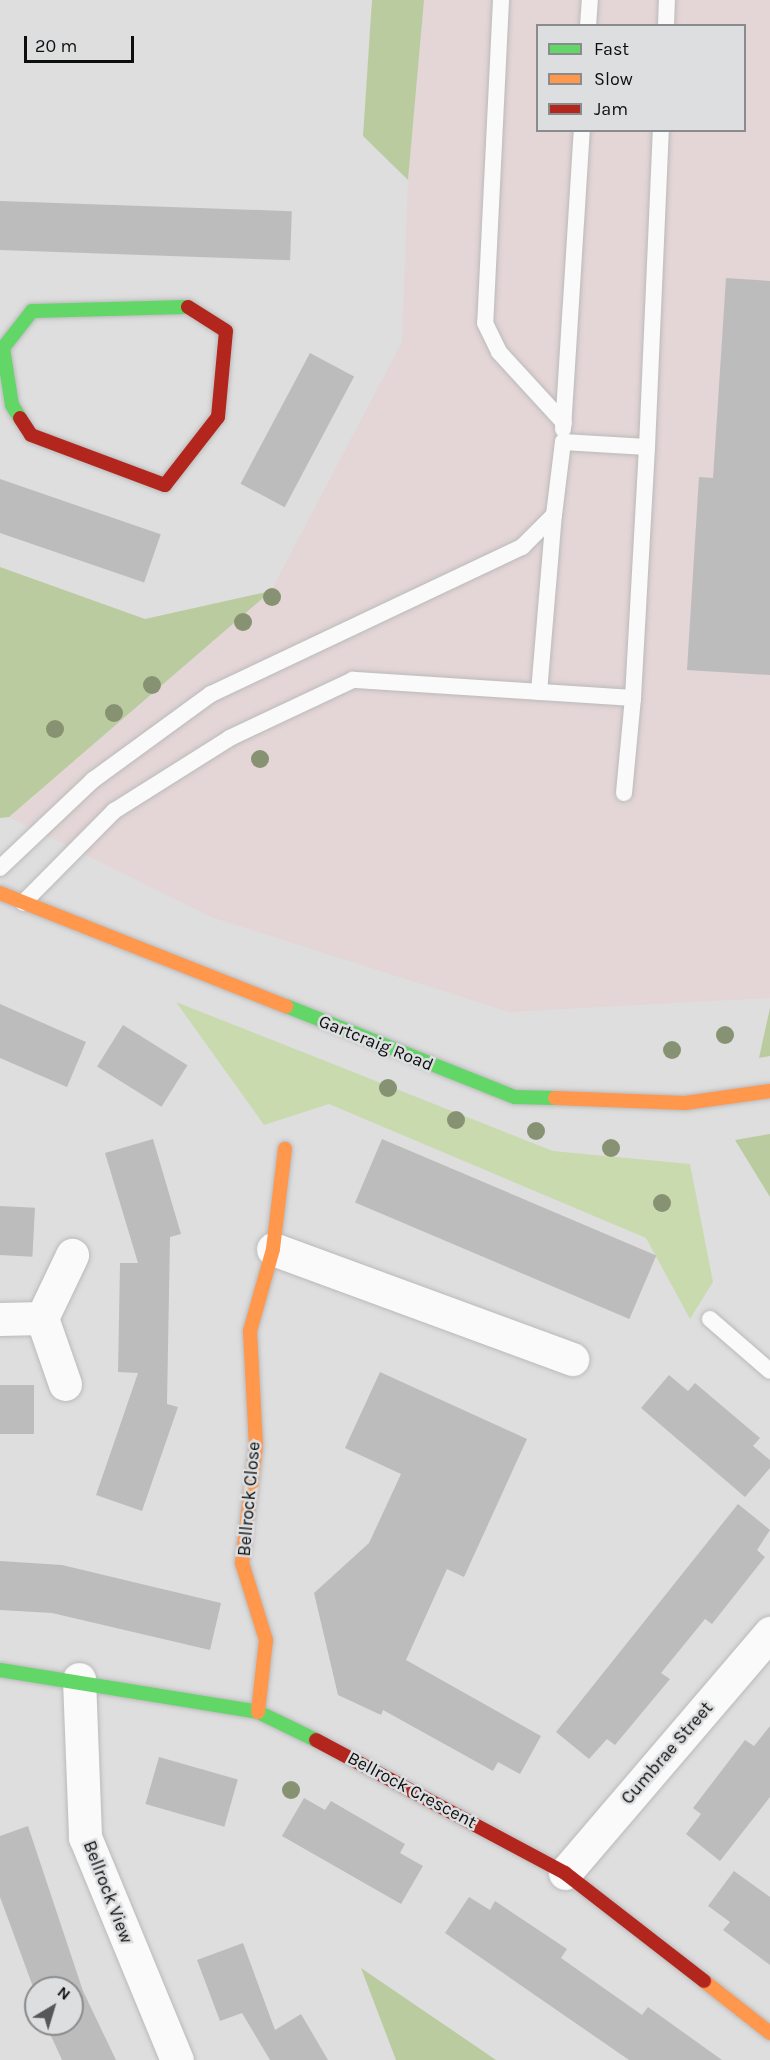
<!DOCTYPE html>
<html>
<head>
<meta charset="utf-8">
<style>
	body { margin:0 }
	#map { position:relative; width:770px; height:2060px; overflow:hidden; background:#dededf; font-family:Karla,sans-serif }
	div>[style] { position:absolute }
	.commercial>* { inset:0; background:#e4d5d6 }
	.green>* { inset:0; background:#c9daaf }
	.forest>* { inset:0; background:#bacb9f }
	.building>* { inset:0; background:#bcbcbd; transform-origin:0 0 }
	.roads { filter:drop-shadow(0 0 2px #bababb) drop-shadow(0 0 2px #bababb) }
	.lane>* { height:16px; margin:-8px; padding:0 8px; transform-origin:8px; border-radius:8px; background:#fafafa }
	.street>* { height:33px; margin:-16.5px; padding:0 16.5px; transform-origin:16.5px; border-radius:16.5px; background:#fafafa }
	.fast>* { height:14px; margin:-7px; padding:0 7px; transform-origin:7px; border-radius:7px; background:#63d668 }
	.slow>* { height:14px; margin:-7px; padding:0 7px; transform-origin:7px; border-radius:7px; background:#ff974d }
	.jam>* { height:14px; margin:-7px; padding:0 7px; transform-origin:7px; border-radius:7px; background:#b3261e }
	.trees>* { width:18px; height:18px; margin:-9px; border-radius:50%; background:#879272 }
	span { translate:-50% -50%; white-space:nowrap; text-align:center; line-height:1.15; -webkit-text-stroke:5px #dddee0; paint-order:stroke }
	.street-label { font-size:18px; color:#0d0e0e }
	.legend { position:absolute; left:536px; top:24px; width:210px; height:108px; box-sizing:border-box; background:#dddee0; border:2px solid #8a8b8c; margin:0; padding:8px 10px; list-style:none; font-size:18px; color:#0d0e0e }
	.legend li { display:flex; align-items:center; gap:12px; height:30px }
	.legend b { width:30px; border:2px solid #8a8b8c }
	.north { position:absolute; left:24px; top:1976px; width:60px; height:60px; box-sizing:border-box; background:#dddee0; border:2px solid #8a8b8c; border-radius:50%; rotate:38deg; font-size:16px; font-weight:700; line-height:24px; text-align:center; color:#0d0e0e }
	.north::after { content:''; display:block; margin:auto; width:21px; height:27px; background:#565757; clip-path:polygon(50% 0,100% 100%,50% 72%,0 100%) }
	.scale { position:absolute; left:24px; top:36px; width:110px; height:27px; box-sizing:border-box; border:3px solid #0d0e0e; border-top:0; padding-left:8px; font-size:18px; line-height:21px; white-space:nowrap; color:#0d0e0e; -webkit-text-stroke:4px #dddee0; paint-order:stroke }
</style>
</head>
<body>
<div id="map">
	<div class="commercial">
		<i style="clip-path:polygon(evenodd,424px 0,770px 0,770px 998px,509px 1012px,211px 917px,9px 817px,271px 591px,402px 342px,408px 180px,424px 0,538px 26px,744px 26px,744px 130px,538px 130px,538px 26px)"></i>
	</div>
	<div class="green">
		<i style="clip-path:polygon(176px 1002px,553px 1151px,690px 1164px,713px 1282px,690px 1319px,646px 1238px,329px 1104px,264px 1125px)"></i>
	</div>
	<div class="forest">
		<i style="clip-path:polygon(372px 0,424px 0,408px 180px,363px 136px)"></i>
		<i style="clip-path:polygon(0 567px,145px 619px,271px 591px,9px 817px,0 818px)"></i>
		<i style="clip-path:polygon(770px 1008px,770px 1056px,759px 1058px)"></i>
		<i style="clip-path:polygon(770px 1134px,770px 1197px,735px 1140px)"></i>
		<i style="clip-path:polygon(361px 1968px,496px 2060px,396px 2060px)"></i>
	</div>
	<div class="building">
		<i style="left:0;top:201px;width:292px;height:49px;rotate:2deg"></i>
		<i style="clip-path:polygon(726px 278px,770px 281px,770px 675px,687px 670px,699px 477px,713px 478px)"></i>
		<i style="left:310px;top:353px;width:50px;height:148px;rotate:28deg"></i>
		<i style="left:0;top:479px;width:170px;height:51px;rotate:19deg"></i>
		<i style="clip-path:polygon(0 1004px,86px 1042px,67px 1087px,0 1058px)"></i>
		<i style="left:123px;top:1025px;width:76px;height:49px;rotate:32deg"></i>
		<i style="clip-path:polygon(153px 1139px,181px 1234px,170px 1237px,167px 1404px,178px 1407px,142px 1511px,96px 1495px,138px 1373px,118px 1372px,120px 1263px,138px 1263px,105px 1153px)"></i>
		<i style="left:382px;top:1139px;width:298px;height:69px;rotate:23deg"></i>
		<i style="left:0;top:1206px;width:35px;height:49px;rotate:3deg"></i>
		<i style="clip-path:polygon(380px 1372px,527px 1439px,464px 1577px,447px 1569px,406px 1660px,541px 1736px,520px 1774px,498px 1762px,493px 1771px,383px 1710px,381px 1715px,338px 1695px,314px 1593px,369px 1543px,401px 1474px,345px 1448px)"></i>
		<i style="clip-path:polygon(669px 1375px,688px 1391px,695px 1383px,760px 1438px,753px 1446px,770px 1460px,770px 1468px,745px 1497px,641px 1408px)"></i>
		<i style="left:0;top:1385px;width:34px;height:49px"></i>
		<i style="clip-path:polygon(738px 1504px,770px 1530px,757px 1550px,765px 1557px,712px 1624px,705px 1619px,661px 1673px,670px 1679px,615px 1745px,607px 1739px,589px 1759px,556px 1732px)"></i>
		<i style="clip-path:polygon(0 1561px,62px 1565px,221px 1603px,210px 1650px,52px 1613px,0 1610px)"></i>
		<i style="clip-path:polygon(770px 1726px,770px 1797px,720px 1861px,686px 1834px,701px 1814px,693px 1808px,745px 1740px,754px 1746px)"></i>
		<i style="left:159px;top:1757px;width:82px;height:49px;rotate:16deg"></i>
		<i style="clip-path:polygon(304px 1798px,325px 1810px,331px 1801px,405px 1844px,400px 1853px,423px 1866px,401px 1904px,282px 1836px)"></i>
		<i style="clip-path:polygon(28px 1826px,83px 1991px,116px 2060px,62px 2060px,47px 2027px,72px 2024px,72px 1988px,36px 1988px,36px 1995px,0 1897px,0 1836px)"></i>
		<i style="clip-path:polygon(734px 1871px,770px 1897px,770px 1965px,723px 1930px,730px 1922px,708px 1906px)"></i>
		<i style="clip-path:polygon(469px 1897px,490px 1910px,495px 1901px,567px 1949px,561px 1958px,642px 2015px,648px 2007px,722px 2060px,629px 2060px,445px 1933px)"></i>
		<i style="clip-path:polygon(243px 1943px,275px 2030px,301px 2014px,328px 2060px,270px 2060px,242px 2013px,220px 2021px,197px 1960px)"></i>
	</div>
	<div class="roads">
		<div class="lane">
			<i style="left:501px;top:0;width:323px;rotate:92.8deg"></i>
			<i style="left:485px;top:323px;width:32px;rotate:64deg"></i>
			<i style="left:499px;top:352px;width:96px;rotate:47.5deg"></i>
			<i style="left:588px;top:26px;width:26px;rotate:-86deg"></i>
			<i style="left:666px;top:26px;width:26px;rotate:-88deg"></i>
			<i style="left:563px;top:429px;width:300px;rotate:-86.4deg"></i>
			<i style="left:647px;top:447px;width:317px;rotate:-87.5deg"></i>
			<i style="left:539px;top:692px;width:178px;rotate:-85.2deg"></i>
			<i style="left:624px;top:793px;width:95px;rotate:-84.6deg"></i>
			<i style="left:0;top:868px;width:128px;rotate:-43.4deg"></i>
			<i style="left:93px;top:780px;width:146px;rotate:-36.1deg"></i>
			<i style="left:211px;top:694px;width:344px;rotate:-25.3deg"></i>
			<i style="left:522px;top:547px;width:45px;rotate:-45deg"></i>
			<i style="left:554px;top:515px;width:74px;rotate:-83deg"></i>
			<i style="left:563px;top:442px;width:84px;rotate:3.4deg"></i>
			<i style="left:647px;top:447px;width:251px;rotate:93.2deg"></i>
			<i style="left:633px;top:698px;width:281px;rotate:-176.3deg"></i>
			<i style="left:353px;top:680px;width:136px;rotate:154.8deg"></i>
			<i style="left:230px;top:738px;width:137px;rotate:147.8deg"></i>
			<i style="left:114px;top:811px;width:129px;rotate:134.7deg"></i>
			<i style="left:710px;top:1319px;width:79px;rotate:40.9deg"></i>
		</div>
		<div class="street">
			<i style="left:273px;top:1249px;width:319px;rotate:20.2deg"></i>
			<i style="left:0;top:1319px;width:42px;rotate:-1.4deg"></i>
			<i style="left:65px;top:1384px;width:70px;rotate:-109.2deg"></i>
			<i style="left:42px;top:1318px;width:70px;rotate:-64.5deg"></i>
			<i style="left:79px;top:1679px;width:158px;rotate:87.8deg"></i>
			<i style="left:85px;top:1837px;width:241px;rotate:67.6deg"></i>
			<i style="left:565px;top:1873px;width:316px;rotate:-49.5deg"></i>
		</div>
		<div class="fast">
			<i style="left:20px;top:418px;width:15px;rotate:-122deg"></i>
			<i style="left:12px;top:405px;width:58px;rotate:-99deg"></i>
			<i style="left:3px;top:348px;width:47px;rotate:-51.9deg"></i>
			<i style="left:32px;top:311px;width:156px;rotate:-1.5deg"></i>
			<i style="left:286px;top:1006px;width:246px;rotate:21.7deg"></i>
			<i style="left:515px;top:1097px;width:40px;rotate:1.4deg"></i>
			<i style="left:0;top:1670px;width:261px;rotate:9.2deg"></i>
			<i style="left:258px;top:1712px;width:64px;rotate:25.8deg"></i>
		</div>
		<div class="slow">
			<i style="left:0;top:893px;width:308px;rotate:21.6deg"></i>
			<i style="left:555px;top:1098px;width:130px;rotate:2.2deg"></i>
			<i style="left:685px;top:1103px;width:86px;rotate:-8deg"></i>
			<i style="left:258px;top:1712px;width:72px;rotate:-83.7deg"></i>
			<i style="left:266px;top:1640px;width:81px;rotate:-107.3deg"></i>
			<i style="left:242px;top:1563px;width:118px;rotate:-83.2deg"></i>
			<i style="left:256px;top:1446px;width:115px;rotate:-93deg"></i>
			<i style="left:250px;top:1331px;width:85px;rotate:-74.3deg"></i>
			<i style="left:273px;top:1249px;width:101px;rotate:-83.2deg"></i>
			<i style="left:704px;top:1981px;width:84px;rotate:38.2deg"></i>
		</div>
		<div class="jam">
			<i style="left:20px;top:418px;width:20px;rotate:57deg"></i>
			<i style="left:31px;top:435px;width:143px;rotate:20.5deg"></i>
			<i style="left:165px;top:485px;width:86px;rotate:-52.1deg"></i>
			<i style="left:218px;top:417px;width:86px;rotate:-84.7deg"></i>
			<i style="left:226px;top:331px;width:45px;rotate:-147.7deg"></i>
			<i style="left:316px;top:1740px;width:282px;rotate:28.1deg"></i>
			<i style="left:565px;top:1873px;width:176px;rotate:37.8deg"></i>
		</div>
	</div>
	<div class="trees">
		<i style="left:272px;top:597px"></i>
		<i style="left:243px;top:622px"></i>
		<i style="left:152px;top:685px"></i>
		<i style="left:114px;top:713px"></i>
		<i style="left:55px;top:729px"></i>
		<i style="left:260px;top:759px"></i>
		<i style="left:725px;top:1035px"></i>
		<i style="left:672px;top:1050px"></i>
		<i style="left:388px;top:1088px"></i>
		<i style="left:456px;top:1120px"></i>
		<i style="left:536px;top:1131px"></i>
		<i style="left:611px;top:1148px"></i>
		<i style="left:662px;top:1203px"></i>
		<i style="left:291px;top:1790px"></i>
	</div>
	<div class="street-label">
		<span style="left:376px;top:1043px;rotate:22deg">Gartcraig Road</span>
		<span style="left:249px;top:1499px;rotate:-85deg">Bellrock Close</span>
		<span style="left:667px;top:1753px;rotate:-49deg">Cumbrae Street</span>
		<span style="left:412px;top:1790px;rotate:28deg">Bellrock Crescent</span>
		<span style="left:108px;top:1892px;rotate:69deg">Bellrock View</span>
	</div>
	<ul class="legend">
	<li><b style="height:8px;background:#63d668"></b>Fast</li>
	<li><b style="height:8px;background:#ff974d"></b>Slow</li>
	<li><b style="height:8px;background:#b3261e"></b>Jam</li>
	</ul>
	<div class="north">N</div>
	<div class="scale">20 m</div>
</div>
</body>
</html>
